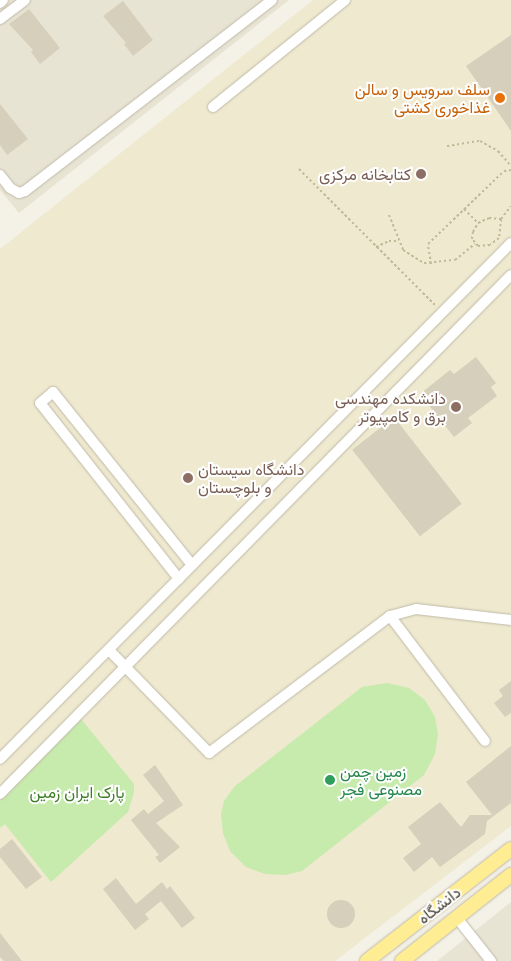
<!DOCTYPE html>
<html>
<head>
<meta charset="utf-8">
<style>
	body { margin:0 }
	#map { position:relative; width:511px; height:961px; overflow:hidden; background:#f4f1e6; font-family:Lato,Vazirmatn,sans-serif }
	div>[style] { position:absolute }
	.residential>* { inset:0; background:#e8e4d4 }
	.education>* { inset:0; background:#eee9cf }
	.green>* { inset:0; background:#c7eaad }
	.building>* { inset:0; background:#d6cfbb; transform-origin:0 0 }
	.round { border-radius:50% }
	.path>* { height:2px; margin-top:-1px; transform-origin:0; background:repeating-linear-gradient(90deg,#c2b999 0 2.5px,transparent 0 5px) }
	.roads { filter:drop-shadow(0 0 1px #c0baa8) drop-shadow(0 0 1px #c0baa8) }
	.minor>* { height:10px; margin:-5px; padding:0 5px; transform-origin:5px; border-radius:5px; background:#fff }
	.major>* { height:14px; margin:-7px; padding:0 7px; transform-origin:7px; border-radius:7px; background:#ffed94 }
	.dots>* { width:14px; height:14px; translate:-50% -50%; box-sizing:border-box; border:2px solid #fff; border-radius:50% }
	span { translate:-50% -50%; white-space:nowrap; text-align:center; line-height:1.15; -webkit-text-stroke:4px #fff; paint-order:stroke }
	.food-label { font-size:16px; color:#c56008 }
	.right { translate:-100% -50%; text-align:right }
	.education-label { font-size:16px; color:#785e54 }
	.left { translate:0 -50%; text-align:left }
	.leisure-label { font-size:16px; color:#27864d }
	.park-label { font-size:16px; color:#3c7c25 }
	.street-label { font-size:16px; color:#474235 }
</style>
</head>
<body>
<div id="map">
	<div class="residential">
		<i style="clip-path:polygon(0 0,289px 0,19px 213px,0 190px)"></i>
		<i style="clip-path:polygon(511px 902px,511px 961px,437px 961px)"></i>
	</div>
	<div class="education">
		<i style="clip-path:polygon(313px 0,511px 0,511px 826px,335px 961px,0 961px,0 249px)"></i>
	</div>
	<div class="green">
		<i style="clip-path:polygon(387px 683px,409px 688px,425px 700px,435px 717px,438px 734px,435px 754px,424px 775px,302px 871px,285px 875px,265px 874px,246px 867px,230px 851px,223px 833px,221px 814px,224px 801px,235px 786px,362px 687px)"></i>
		<i style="clip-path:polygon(81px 719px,134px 784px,134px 792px,128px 812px,51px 882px,5px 824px,0 828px,0 801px)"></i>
	</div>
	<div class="building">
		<i style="clip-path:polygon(123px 1px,153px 40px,133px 56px,124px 44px,126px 43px,103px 16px)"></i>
		<i style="clip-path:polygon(29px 9px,60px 48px,40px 64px,31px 52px,33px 50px,9px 24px)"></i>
		<i style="clip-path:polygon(511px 35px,511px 131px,466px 66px)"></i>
		<i style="clip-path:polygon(0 104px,28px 139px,7px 155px,0 145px)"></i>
		<i style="clip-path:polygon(476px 357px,496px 383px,491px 387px,497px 396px,468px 418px,472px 423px,454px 437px,420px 394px,450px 370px,454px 374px)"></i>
		<i style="left:394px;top:417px;width:110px;height:53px;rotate:52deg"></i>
		<i style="clip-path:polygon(511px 681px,511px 713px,505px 717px,494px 703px,503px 696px,499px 690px)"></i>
		<i style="clip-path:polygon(511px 746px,511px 803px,487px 821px,485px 834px,440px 867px,432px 857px,414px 872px,403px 858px,421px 844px,408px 827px,440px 802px,461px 827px,470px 815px,492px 815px,466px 782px)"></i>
		<i style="clip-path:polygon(155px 765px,183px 805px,156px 823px,180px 847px,160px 863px,155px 857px,159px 855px,131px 820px,144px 809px,148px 814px,164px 801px,143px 775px)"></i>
		<i style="clip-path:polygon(12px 839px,42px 877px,26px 889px,0 857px,0 849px)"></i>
		<i style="clip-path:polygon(116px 878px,136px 904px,162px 882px,167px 889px,170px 886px,195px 918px,182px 928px,161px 901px,145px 914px,149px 919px,135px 930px,103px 889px)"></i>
		<i class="round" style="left:327px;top:900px;width:28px;height:28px"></i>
		<i style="clip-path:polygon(0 933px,22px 961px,4px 961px,0 957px)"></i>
	</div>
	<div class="path">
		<i style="left:447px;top:146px;width:33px;rotate:-9deg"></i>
		<i style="left:480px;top:141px;width:21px;rotate:29deg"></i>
		<i style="left:498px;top:151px;width:20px;rotate:49deg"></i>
		<i style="left:299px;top:169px;width:192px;rotate:45deg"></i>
		<i style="left:464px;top:209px;width:20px;rotate:45deg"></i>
		<i style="left:389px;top:215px;width:38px;rotate:68deg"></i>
		<i style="left:403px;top:250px;width:25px;rotate:32deg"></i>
		<i style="left:424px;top:263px;width:31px;rotate:-6deg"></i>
		<i style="left:455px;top:260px;width:26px;rotate:-39deg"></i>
		<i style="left:489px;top:218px;width:12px;rotate:5deg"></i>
		<i style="left:501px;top:219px;width:19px;rotate:96deg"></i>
		<i style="left:499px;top:238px;width:11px;rotate:142deg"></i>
		<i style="left:490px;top:245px;width:12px;rotate:175deg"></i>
		<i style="left:478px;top:246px;width:9px;rotate:-131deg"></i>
		<i style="left:472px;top:239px;width:7px;rotate:-82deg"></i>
		<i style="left:473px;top:232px;width:10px;rotate:-61deg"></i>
		<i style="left:478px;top:223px;width:12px;rotate:-24deg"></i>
		<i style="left:501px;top:219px;width:16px;rotate:-52deg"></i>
		<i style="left:376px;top:247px;width:14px;rotate:-25deg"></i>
		<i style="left:389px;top:241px;width:8px"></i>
		<i style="left:431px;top:264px;width:20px;rotate:-99deg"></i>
		<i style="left:428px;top:244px;width:105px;rotate:-43.8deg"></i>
		<i style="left:504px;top:171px;width:7px;rotate:-8deg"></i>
	</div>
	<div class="roads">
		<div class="minor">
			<i style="left:0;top:3px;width:4px;rotate:-45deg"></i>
			<i style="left:0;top:19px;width:31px;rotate:-37deg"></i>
			<i style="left:213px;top:107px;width:170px;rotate:-39deg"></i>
			<i style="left:0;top:175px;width:16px;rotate:52deg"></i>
			<i style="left:10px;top:188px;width:10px;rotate:29deg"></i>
			<i style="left:19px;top:193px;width:6px;rotate:-18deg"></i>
			<i style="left:25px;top:191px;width:312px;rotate:-37.7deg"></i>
			<i style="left:179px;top:579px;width:224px;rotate:-128.3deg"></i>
			<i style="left:40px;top:403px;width:17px;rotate:-40deg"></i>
			<i style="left:53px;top:392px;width:222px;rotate:51.2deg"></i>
			<i style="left:390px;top:616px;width:157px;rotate:52.8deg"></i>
			<i style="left:109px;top:650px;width:144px;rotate:45.8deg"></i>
			<i style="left:209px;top:753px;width:227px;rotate:-37.1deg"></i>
			<i style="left:390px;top:616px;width:27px;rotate:-15deg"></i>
			<i style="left:416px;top:609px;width:96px;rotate:6.6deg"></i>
			<i style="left:0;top:759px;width:726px;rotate:-45.28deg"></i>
			<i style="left:0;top:794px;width:728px;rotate:-45.45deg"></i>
			<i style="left:457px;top:918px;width:55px;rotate:51.7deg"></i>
		</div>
		<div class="major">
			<i style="left:367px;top:961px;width:182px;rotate:-37.9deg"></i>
			<i style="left:402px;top:961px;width:139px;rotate:-38.3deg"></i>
		</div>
	</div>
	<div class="dots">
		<i style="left:500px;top:98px;background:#e8710a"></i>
		<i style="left:421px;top:174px;background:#8d6e63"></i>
		<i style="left:456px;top:407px;background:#8d6e63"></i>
		<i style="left:188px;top:478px;background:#8d6e63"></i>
		<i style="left:330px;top:780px;background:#2e9e5b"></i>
	</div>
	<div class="food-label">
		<span class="right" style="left:490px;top:98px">سلف سرویس و سالن<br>غذاخوری کشتی</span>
	</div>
	<div class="education-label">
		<span class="right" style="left:411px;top:174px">کتابخانه مرکزی</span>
		<span class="right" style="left:446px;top:407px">دانشکده مهندسی<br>برق و کامپیوتر</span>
		<span class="left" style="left:198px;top:478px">دانشگاه سیستان<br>و بلوچستان</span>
	</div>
	<div class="leisure-label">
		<span class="left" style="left:340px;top:780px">زمین چمن<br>مصنوعی فجر</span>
	</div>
	<div class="park-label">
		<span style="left:77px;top:792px">پارک ایران زمین</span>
	</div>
	<div class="street-label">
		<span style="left:439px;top:905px;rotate:-38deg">دانشگاه</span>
	</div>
</div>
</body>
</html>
